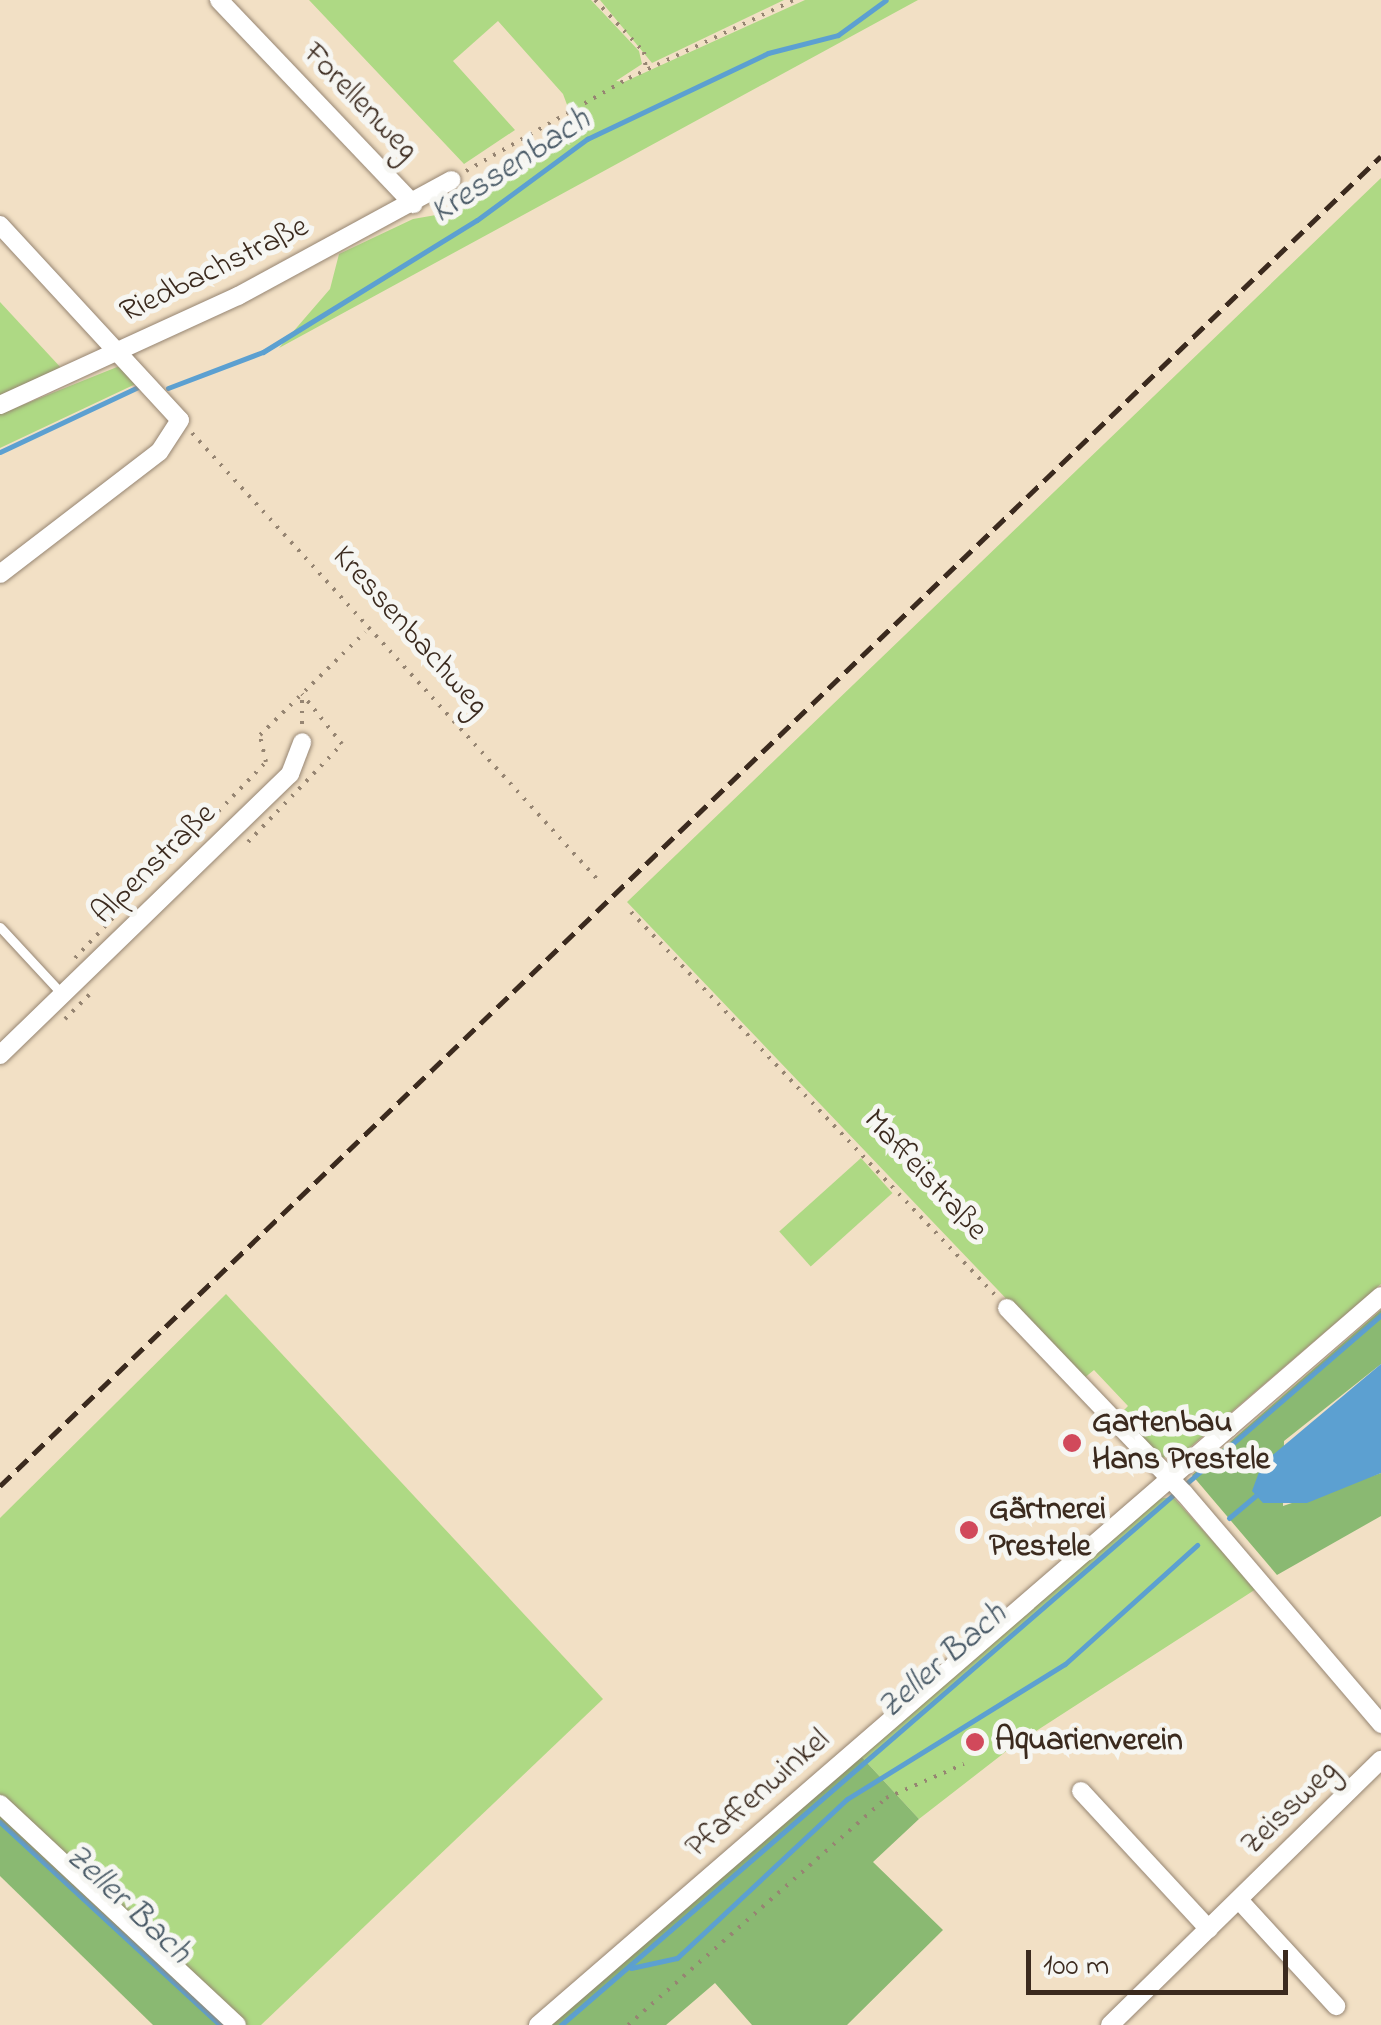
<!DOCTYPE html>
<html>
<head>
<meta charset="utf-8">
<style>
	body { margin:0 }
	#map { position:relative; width:1381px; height:2025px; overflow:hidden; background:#f2e0c5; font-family:"Indie Flower",sans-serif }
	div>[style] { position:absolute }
	.green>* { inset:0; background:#aed984; transform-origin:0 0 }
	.forest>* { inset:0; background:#8ab972 }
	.water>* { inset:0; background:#5ca0d1 }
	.stream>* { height:5px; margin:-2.5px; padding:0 2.5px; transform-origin:2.5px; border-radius:2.5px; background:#5ca0d1 }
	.path>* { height:4px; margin-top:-2px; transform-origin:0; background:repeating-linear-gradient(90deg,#968572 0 2.5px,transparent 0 10.5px) }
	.roads { filter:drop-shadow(0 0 2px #968572) drop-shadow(0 0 2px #968572) }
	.service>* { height:9px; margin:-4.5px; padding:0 4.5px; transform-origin:4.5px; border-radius:4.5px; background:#fff }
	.minor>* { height:18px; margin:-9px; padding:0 9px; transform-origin:9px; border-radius:9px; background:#fff }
	.rail>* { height:5px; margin-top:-2.5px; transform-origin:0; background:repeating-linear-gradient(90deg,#3b2a1e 0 15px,transparent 0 23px) }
	.dots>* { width:28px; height:28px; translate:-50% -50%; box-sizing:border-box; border:5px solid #f6f6f2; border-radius:50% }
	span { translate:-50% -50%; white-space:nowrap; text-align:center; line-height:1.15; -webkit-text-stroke:10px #f6f6f2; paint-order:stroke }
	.street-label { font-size:32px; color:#3b2a1e }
	.poi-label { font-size:32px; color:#3b2a1e; font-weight:700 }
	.left { translate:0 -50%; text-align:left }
	.water-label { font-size:35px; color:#485966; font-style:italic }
	.scale { position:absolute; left:1026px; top:1950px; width:262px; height:45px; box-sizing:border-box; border:5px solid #3b2a1e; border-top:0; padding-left:12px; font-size:30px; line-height:35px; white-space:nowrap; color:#3b2a1e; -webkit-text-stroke:8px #f6f6f2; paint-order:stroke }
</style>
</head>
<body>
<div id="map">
	<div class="green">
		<i style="clip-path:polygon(309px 0,591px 0,639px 51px,642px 64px,616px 81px,624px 82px,805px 0,918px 0,279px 348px,330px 289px,339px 254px,413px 219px,459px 211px,575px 126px,563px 94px,498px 21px,453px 61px,515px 130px,464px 164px)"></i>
		<i style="clip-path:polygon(600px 0,784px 0,652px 63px)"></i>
		<i style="clip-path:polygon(1381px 178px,1381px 1284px,1181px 1455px,1159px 1458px,1118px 1416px,1128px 1406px,1094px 1370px,1083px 1379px,627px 902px)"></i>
		<i style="clip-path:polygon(0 302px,63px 370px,0 397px)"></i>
		<i style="clip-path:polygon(122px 365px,142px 381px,0 448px,0 414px)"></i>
		<i style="left:861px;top:1158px;width:47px;height:110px;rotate:48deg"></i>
		<i style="clip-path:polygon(226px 1294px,603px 1699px,261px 2025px,243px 2025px,0 1799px,0 1518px)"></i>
		<i style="clip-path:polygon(1173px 1497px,1256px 1589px,1013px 1746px,919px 1819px,858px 1753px,1157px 1499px)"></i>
	</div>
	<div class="forest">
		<i style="clip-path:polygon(1381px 1310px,1381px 1364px,1284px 1441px,1283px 1506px,1381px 1473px,1381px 1516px,1277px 1575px,1192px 1475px)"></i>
		<i style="clip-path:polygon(858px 1753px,919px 1819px,873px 1862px,943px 1930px,847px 2025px,752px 2025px,715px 1983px,666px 2025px,545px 2025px)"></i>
		<i style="clip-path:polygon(0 1810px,227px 2025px,153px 2025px,0 1876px)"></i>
	</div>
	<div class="water">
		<i style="clip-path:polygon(1381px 1364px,1381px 1473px,1307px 1503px,1263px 1503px,1252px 1491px,1262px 1464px)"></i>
	</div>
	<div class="stream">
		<i style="left:168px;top:388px;width:102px;rotate:-20.8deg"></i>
		<i style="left:263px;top:352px;width:251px;rotate:-31.7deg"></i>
		<i style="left:477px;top:220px;width:137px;rotate:-36.4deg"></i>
		<i style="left:587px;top:139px;width:200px;rotate:-25.4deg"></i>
		<i style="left:768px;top:53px;width:72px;rotate:-14.4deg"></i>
		<i style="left:838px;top:35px;width:59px;rotate:-36.1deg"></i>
		<i style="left:0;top:452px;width:155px;rotate:-25.2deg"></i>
		<i style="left:1229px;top:1518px;width:35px;rotate:-40deg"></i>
		<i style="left:0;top:1822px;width:299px;rotate:42.7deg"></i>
		<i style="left:631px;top:1968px;width:47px;rotate:-12.3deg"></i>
		<i style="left:677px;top:1958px;width:233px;rotate:-43.1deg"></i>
		<i style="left:847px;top:1799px;width:256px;rotate:-31.8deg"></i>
		<i style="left:1065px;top:1664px;width:178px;rotate:-42deg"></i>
		<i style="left:561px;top:2025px;width:1085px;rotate:-40.89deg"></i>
	</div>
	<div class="path">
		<i style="left:595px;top:0;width:71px;rotate:46.7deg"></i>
		<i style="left:644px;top:52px;width:18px;rotate:84deg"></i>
		<i style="left:466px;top:171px;width:188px;rotate:-29.7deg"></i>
		<i style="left:629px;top:78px;width:183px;rotate:-25.3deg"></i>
		<i style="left:192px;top:433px;width:605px;rotate:47.75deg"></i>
		<i style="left:302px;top:724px;width:30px;rotate:-90deg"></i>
		<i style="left:248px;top:842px;width:136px;rotate:-46.2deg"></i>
		<i style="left:342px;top:744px;width:64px;rotate:-128.7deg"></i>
		<i style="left:631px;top:912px;width:530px;rotate:46.45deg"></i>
		<i style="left:75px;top:958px;width:77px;rotate:-46.6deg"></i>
		<i style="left:128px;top:902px;width:47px;rotate:-60.7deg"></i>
		<i style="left:151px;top:861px;width:33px;rotate:-21deg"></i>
		<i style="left:182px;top:849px;width:121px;rotate:-46deg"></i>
		<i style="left:266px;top:762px;width:28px;rotate:-103deg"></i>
		<i style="left:260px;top:735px;width:147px;rotate:-44.4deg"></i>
		<i style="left:65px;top:1019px;width:35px;rotate:-45deg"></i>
		<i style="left:628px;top:2025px;width:344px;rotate:-41.3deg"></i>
		<i style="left:886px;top:1798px;width:85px;rotate:-23.6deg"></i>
	</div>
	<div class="roads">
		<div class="service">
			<i style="left:0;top:927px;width:93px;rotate:47.2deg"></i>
		</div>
		<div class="minor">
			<i style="left:219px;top:0;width:282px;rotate:46.4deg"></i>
			<i style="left:0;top:225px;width:265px;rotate:47.3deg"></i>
			<i style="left:180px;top:420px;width:38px;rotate:123deg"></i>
			<i style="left:159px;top:452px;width:200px;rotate:142.5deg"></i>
			<i style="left:0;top:405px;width:262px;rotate:-24.6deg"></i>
			<i style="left:238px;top:296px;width:243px;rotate:-28.5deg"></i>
			<i style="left:0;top:1055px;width:404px;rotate:-44.1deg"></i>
			<i style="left:290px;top:774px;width:34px;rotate:-69deg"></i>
			<i style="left:1007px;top:1308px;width:256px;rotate:46.3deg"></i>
			<i style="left:1184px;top:1493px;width:304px;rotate:49.5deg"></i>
			<i style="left:1081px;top:1791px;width:188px;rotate:47.2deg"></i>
			<i style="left:0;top:1804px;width:324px;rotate:43deg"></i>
			<i style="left:1239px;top:1900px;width:144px;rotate:47.5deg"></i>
			<i style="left:538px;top:2025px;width:1114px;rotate:-40.85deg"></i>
			<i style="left:1110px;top:2025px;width:379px;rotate:-44.4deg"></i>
		</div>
	</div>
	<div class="rail">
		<i style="left:0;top:1486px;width:1917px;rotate:-43.92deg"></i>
	</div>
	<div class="dots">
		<i style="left:1072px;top:1443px;background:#d1495b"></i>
		<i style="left:969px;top:1530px;background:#d1495b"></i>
		<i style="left:975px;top:1742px;background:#d1495b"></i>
	</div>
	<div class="street-label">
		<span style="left:359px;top:103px;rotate:46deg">Forellenweg</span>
		<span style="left:215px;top:271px;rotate:-26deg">Riedbachstraße</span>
		<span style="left:409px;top:632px;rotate:48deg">Kressenbachweg</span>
		<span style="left:155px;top:865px;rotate:-44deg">Alpenstraße</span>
		<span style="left:924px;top:1176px;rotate:47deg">Maffeistraße</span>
		<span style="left:759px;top:1795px;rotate:-41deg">Pfaffenwinkel</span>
		<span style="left:1291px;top:1809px;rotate:-44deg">Zeissweg</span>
	</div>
	<div class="poi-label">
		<span class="left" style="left:1092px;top:1443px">Gartenbau<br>Hans Prestele</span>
		<span class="left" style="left:989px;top:1530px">Gärtnerei<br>Prestele</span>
		<span class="left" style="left:995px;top:1742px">Aquarienverein</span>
	</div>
	<div class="water-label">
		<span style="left:511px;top:167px;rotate:-33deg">Kressenbach</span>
		<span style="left:943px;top:1662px;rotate:-41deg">Zeller Bach</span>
		<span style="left:127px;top:1905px;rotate:43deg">Zeller Bach</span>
	</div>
	<div class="scale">100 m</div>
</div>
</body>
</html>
